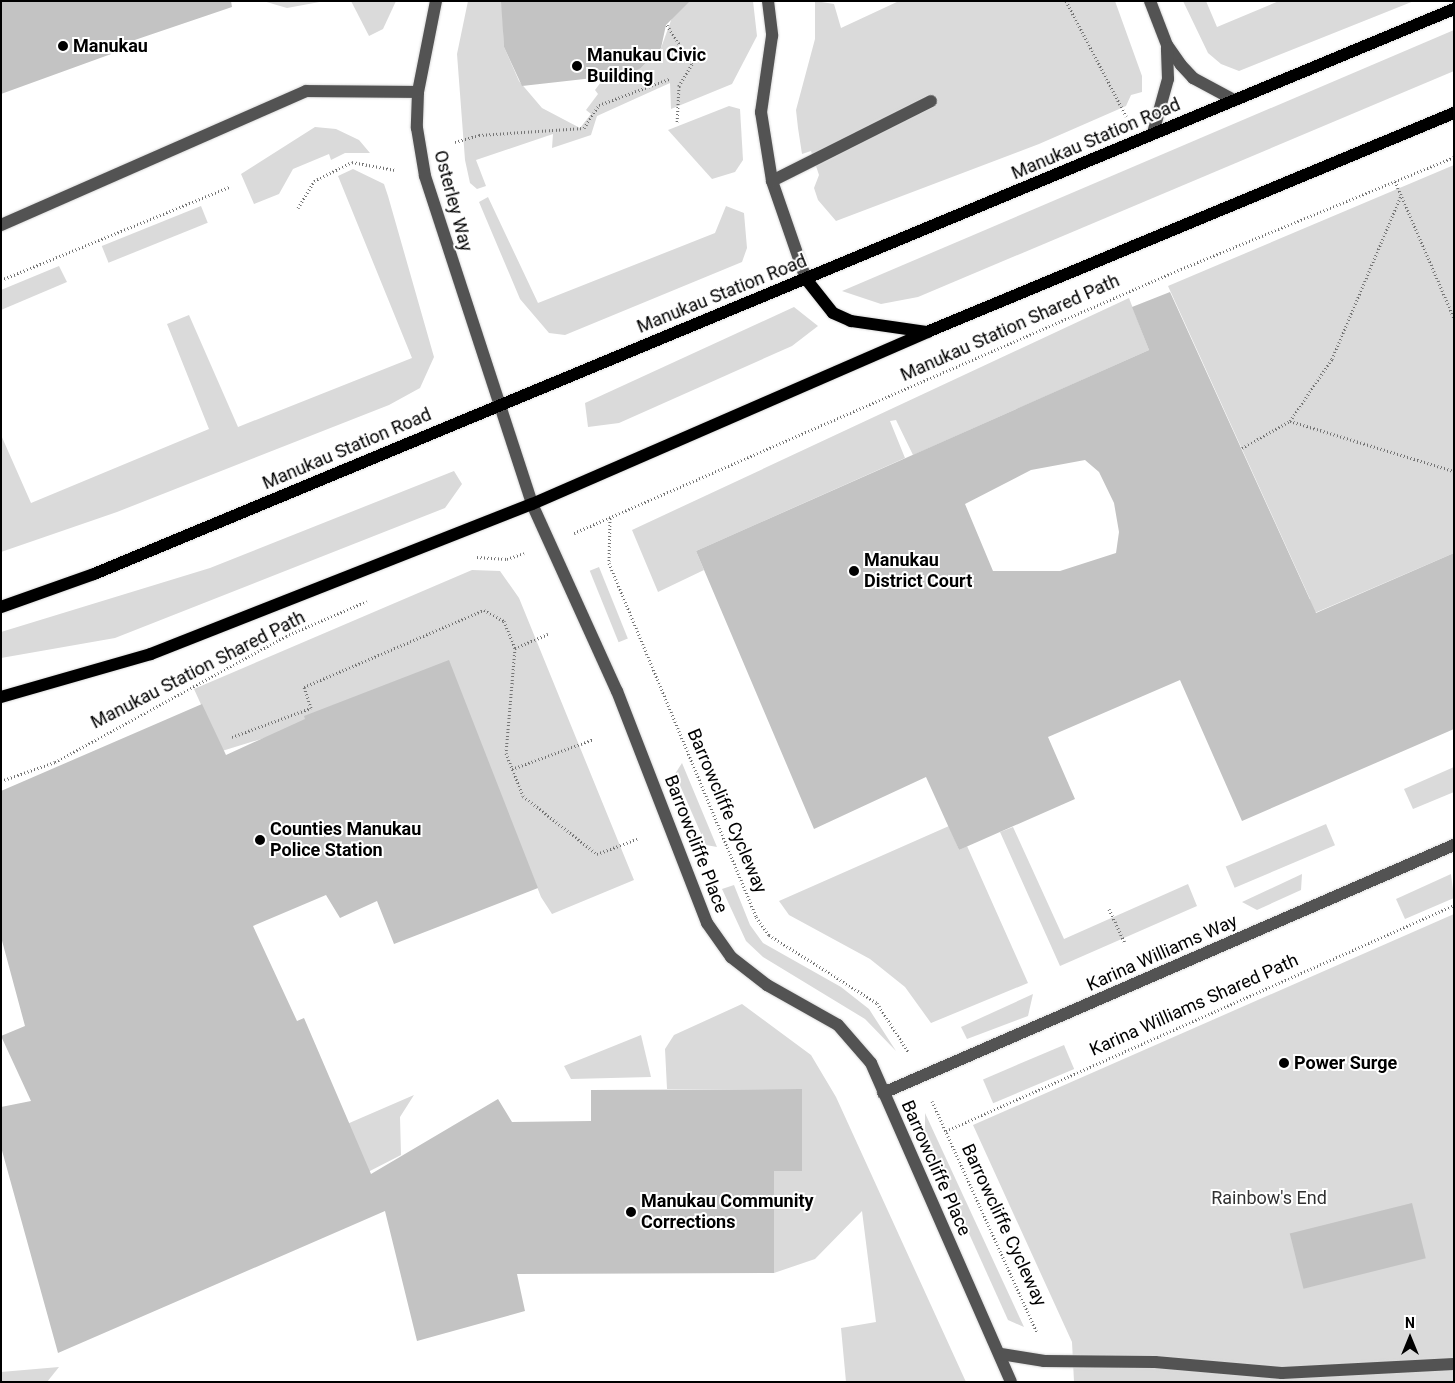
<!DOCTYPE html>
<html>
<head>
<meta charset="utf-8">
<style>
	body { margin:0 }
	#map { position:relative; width:1455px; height:1383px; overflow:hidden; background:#fff; font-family:Roboto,sans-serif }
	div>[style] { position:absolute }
	.green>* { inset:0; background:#dadada; transform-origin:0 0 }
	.building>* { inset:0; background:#c3c3c3; transform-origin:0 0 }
	.path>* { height:3px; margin-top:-1.5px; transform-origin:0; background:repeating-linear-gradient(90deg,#757575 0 1px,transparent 0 3.5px) }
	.roads { filter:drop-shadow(0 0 1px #dbdbdb) drop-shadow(0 0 1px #dbdbdb) }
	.minor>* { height:12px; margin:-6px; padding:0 6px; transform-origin:6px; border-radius:6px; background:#535353 }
	.major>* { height:12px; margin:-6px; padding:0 6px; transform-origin:6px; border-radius:6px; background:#000 }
	.dots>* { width:14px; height:14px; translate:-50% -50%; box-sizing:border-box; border:2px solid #fff; border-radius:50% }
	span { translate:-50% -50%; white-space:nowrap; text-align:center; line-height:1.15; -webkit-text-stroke:4px #fff; paint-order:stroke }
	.poi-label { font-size:18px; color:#000; font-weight:700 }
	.left { translate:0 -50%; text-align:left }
	.street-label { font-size:18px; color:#000 }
	.park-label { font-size:18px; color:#313131 }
	.frame { position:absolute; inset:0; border:2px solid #000; pointer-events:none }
	.north { position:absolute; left:1385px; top:1313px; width:50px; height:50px; -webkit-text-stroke:4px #fff; paint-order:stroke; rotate:0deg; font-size:14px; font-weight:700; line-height:20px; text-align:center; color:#000 }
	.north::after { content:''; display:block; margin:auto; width:18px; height:22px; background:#000; clip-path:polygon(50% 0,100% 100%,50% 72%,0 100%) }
</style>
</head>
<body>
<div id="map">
	<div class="green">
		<i style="clip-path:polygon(263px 1px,325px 1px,287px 8px)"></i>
		<i style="clip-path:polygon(351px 1px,396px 1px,383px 29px,369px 36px)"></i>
		<i style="clip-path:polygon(468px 1px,502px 1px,504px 47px,519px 81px,542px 108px,580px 128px,591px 114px,586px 110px,598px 94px,595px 90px,607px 74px,641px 68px,661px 48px,678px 1px,753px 1px,757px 36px,732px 84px,671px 109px,670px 83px,597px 116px,591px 135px,552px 148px,553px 134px,476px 160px,486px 186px,477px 189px,470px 183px,465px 160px,457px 54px)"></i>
		<i style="clip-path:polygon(815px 1px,834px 4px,841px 28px,899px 1px,1115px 1px,1142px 76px,1142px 92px,1131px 95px,1126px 106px,1039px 144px,836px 221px,818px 200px,814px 188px,819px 175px,811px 151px,802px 154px,798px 128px,796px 110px,815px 39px)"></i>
		<i style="clip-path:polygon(1183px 1px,1206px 1px,1217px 27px,1279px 1px,1414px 1px,1239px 71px,1221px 64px,1208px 53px)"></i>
		<i style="clip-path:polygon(1454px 30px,1454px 71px,918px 297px,881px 304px,842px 291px)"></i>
		<i style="clip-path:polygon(729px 106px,740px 109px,743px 160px,735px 172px,712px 179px,668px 130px)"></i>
		<i style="clip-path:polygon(315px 127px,336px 129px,359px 140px,370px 153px,345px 153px,331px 160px,329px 154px,293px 169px,279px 194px,254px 204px,241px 174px)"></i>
		<i style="clip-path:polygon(1454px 165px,1454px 553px,1266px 634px,1269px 617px,1310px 599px,1168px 286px)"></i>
		<i style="clip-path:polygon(353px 169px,384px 184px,388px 196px,434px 357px,420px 388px,389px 405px,117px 512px,1px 552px,1px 435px,31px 503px,209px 429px,167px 324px,189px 315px,238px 427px,412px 358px,338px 176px)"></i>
		<i style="clip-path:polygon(488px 197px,538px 303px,715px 233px,726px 206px,744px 213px,747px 248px,742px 262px,565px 335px,549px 333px,520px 299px,479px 202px)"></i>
		<i style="left:201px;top:206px;width:18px;height:107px;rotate:68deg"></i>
		<i style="clip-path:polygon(59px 266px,67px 282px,1px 310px,1px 290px)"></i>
		<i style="clip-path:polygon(1129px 298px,1149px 350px,913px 455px,896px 420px,890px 421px,905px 458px,696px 551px,704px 570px,658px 592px,632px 530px)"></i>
		<i style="clip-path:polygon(794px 307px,818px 326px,792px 346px,619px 423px,588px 427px,585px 403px)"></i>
		<i style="clip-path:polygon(454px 471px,462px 484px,445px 508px,115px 638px,1px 658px,1px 632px,210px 568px)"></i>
		<i style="left:599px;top:567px;width:77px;height:10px;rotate:68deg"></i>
		<i style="clip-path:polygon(472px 570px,500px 571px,519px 598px,634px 880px,552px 914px,541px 897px,451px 669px,307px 725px,222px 751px,194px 689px)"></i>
		<i style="clip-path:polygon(682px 763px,717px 847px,706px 845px,675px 774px)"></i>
		<i style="clip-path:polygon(1454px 767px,1454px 792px,1413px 809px,1404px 789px)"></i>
		<i style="left:1326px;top:824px;width:23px;height:109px;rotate:67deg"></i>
		<i style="clip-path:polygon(949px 826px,959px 850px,967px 846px,1028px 983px,931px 1023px,905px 987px,870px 959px,789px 915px,779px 901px)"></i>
		<i style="clip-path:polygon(1013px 827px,1064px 939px,1188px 884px,1197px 906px,1060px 966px,1000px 832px)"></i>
		<i style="clip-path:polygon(1302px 874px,1301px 890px,1257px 910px,1242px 902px)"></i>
		<i style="clip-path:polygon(1451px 874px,1454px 898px,1405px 919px,1396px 899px)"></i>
		<i style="clip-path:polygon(734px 885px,750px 925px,763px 943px,841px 987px,869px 1009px,896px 1051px,865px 1019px,763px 957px,746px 941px,722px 889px)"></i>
		<i style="clip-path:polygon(1454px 914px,1454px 1382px,1074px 1382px,1072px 1342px,973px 1125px)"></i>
		<i style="clip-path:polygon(1033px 994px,1028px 1016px,967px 1039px,961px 1027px)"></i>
		<i style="clip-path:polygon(742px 1004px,811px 1055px,836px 1097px,966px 1382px,846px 1382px,841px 1328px,876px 1322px,862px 1211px,815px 1259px,774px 1273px,774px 1171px,802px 1171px,801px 1089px,667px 1089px,665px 1049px,674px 1035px)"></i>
		<i style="clip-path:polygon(641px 1035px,651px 1077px,571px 1079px,564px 1066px)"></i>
		<i style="left:1064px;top:1045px;width:26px;height:88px;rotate:67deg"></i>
		<i style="clip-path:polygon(414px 1095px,400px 1117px,401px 1155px,366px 1173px,347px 1124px)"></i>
		<i style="clip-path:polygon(925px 1113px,1024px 1327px,1008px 1320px,925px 1136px)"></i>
		<i style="clip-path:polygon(59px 1367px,47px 1382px,1px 1382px,1px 1372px)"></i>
	</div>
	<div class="building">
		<i style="clip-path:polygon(1px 1px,231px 1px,232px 7px,123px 44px,125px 49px,1px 94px)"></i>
		<i style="clip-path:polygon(501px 1px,690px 1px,666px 25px,661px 48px,641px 68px,629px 74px,522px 86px,504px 47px)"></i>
		<i style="clip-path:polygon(evenodd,1170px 292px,1316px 613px,1454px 553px,1454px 729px,1242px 821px,1180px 680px,1048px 737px,1075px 799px,984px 839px,959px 850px,926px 777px,814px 829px,696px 551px,1149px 350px,1132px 307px,1170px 292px,1085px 460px,1099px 472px,1114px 503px,1119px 532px,1116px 553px,1060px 571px,993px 571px,965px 504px,1031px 470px,1085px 460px)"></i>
		<i style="clip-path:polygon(449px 660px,538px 888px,394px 944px,377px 901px,340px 918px,326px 895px,253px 926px,297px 1021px,304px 1018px,371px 1174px,498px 1099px,512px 1122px,591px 1121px,591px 1090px,802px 1089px,802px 1171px,774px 1171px,774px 1273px,517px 1274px,525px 1311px,417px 1341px,385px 1211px,58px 1353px,1px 1147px,1px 1107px,31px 1101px,1px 1036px,25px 1026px,1px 937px,1px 791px,202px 704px,226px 755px,305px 719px,304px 716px)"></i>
		<i style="left:1412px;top:1203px;width:57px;height:126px;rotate:76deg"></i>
	</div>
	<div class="path">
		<i style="left:1066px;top:1px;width:130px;rotate:62.4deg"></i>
		<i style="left:667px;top:25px;width:46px;rotate:57.3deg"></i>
		<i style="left:692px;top:64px;width:26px;rotate:121deg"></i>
		<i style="left:679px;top:86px;width:36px;rotate:93deg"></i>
		<i style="left:455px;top:142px;width:25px;rotate:-16deg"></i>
		<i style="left:479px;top:135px;width:105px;rotate:-3.8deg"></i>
		<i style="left:584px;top:128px;width:27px;rotate:-57deg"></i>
		<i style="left:599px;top:105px;width:75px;rotate:-20.4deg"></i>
		<i style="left:1395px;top:181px;width:149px;rotate:66.7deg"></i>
		<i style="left:298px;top:208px;width:31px;rotate:-59deg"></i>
		<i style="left:314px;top:181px;width:42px;rotate:-26.6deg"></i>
		<i style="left:352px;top:162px;width:44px;rotate:10.5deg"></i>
		<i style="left:1px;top:280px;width:248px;rotate:-22.2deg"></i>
		<i style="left:1290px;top:421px;width:171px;rotate:17deg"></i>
		<i style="left:1242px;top:448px;width:55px;rotate:-29.4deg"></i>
		<i style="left:1290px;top:421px;width:75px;rotate:-55.9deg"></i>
		<i style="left:1332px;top:359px;width:177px;rotate:-67.1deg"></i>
		<i style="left:610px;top:518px;width:45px;rotate:91.3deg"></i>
		<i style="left:609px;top:563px;width:383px;rotate:67.4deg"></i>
		<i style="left:756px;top:917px;width:22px;rotate:54deg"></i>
		<i style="left:769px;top:935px;width:128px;rotate:32.2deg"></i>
		<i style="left:877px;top:1003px;width:59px;rotate:57.4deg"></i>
		<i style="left:574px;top:533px;width:662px;rotate:-23.51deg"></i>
		<i style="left:1181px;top:269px;width:295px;rotate:-22.3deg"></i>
		<i style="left:477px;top:557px;width:30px;rotate:4deg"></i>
		<i style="left:507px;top:559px;width:18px;rotate:-19deg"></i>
		<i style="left:548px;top:634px;width:36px;rotate:157deg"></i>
		<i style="left:515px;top:648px;width:105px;rotate:94.9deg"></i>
		<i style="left:506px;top:753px;width:46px;rotate:68.4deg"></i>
		<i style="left:523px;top:796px;width:94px;rotate:38.1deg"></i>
		<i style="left:597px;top:854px;width:43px;rotate:-20.6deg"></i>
		<i style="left:232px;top:737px;width:84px;rotate:-20.2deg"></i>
		<i style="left:311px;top:708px;width:22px;rotate:-108deg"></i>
		<i style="left:304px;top:687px;width:196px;rotate:-23.2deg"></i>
		<i style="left:484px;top:610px;width:23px;rotate:29deg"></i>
		<i style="left:504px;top:621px;width:29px;rotate:68deg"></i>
		<i style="left:512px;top:769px;width:87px;rotate:-20.1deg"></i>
		<i style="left:1px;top:781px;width:57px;rotate:-19.4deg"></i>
		<i style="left:55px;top:762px;width:263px;rotate:-28.6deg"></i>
		<i style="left:286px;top:636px;width:88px;rotate:-23.4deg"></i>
		<i style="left:1109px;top:909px;width:38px;rotate:65deg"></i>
		<i style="left:932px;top:1101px;width:254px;rotate:65.6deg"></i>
		<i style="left:946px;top:1131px;width:556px;rotate:-23.98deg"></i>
	</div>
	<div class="roads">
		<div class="minor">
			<i style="left:436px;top:1px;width:93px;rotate:101.2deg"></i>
			<i style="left:418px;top:92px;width:36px;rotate:92deg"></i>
			<i style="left:417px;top:128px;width:49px;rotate:80.5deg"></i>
			<i style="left:425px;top:176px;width:345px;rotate:71.9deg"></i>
			<i style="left:532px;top:504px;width:205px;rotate:65.6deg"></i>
			<i style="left:617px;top:691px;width:249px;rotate:68.8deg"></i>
			<i style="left:707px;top:923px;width:42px;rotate:54.8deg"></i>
			<i style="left:731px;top:957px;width:46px;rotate:37.9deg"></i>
			<i style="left:767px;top:985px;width:81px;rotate:29.4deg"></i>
			<i style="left:838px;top:1025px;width:50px;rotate:49deg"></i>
			<i style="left:871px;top:1063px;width:348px;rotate:66.3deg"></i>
			<i style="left:768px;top:1px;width:35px;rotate:83deg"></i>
			<i style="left:772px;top:36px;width:77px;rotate:98.2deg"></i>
			<i style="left:761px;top:112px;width:70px;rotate:80.9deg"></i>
			<i style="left:772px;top:181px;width:104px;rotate:70.9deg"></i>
			<i style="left:1150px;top:1px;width:47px;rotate:68.9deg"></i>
			<i style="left:1167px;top:45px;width:24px;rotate:55deg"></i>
			<i style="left:1181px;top:65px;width:18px;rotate:47deg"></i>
			<i style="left:1193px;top:78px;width:47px;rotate:28.2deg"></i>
			<i style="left:1153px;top:133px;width:56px;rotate:-74.5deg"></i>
			<i style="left:1168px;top:79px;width:31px;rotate:-92deg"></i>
			<i style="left:772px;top:181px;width:178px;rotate:-26.7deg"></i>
			<i style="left:1px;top:225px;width:333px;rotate:-23.7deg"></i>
			<i style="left:306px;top:91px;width:112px;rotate:0.5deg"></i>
			<i style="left:883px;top:1093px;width:623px;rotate:-23.48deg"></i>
			<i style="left:1001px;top:1354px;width:44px;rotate:9.2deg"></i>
			<i style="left:1044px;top:1361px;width:111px;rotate:0.5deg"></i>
			<i style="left:1155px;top:1362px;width:127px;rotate:5deg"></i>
			<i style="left:1282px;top:1373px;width:172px;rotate:-3deg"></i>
		</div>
		<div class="major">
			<i style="left:806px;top:279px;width:43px;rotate:51.5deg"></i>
			<i style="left:833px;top:313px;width:20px;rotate:24deg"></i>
			<i style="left:851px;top:321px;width:77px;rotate:8.2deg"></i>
			<i style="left:1px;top:607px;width:99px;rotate:-19.5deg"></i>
			<i style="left:94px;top:574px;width:1473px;rotate:-22.56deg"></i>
			<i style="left:1px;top:697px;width:156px;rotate:-16deg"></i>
			<i style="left:151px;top:654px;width:409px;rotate:-21.5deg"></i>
			<i style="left:532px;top:504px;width:431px;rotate:-23.5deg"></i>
			<i style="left:927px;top:332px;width:571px;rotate:-22.57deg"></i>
		</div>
	</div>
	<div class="dots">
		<i style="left:63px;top:46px;background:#000"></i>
		<i style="left:577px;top:66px;background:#000"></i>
		<i style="left:854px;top:571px;background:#000"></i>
		<i style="left:260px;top:840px;background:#000"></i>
		<i style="left:1284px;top:1063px;background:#000"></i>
		<i style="left:631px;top:1212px;background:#000"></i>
	</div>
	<div class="poi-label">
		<span class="left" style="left:73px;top:46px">Manukau</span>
		<span class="left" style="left:587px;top:66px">Manukau Civic<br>Building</span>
		<span class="left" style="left:864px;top:571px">Manukau<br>District Court</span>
		<span class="left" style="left:270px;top:840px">Counties Manukau<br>Police Station</span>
		<span class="left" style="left:1294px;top:1063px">Power Surge</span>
		<span class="left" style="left:641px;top:1212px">Manukau Community<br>Corrections</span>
	</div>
	<div class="street-label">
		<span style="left:1096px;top:139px;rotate:-23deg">Manukau Station Road</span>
		<span style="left:453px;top:201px;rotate:75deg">Osterley Way</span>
		<span style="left:722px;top:294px;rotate:-22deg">Manukau Station Road</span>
		<span style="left:1010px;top:328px;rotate:-24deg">Manukau Station Shared Path</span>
		<span style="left:347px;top:449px;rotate:-23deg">Manukau Station Road</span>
		<span style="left:198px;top:670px;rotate:-27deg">Manukau Station Shared Path</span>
		<span style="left:727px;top:811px;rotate:67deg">Barrowcliffe Cycleway</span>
		<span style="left:696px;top:844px;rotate:69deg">Barrowcliffe Place</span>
		<span style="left:1162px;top:953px;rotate:-24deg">Karina Williams Way</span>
		<span style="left:1194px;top:1005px;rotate:-24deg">Karina Williams Shared Path</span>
		<span style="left:936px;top:1168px;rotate:66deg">Barrowcliffe Place</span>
		<span style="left:1004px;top:1225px;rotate:65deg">Barrowcliffe Cycleway</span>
	</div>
	<div class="park-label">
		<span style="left:1269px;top:1198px">Rainbow's End</span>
	</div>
	<div class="frame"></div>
	<div class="north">N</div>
</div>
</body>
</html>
